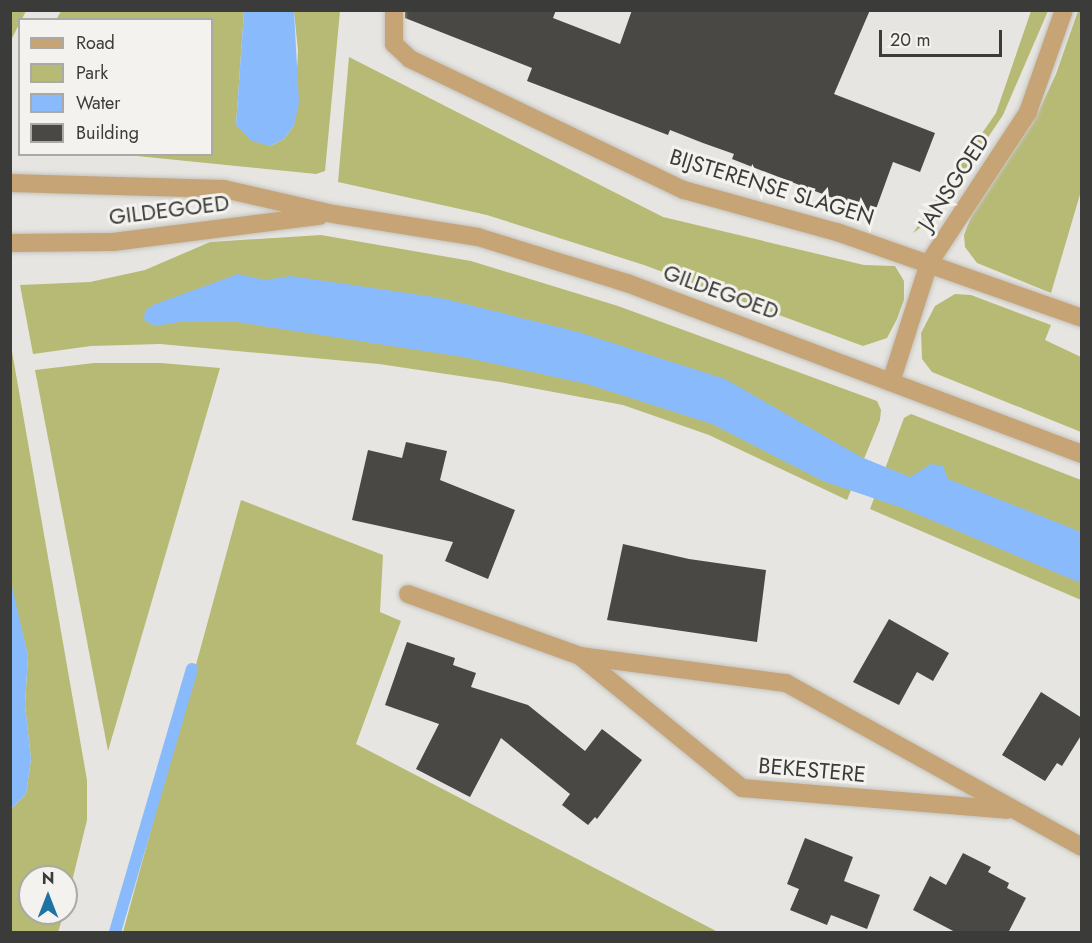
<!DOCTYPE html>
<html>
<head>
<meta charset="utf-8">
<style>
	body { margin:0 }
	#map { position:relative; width:1092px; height:943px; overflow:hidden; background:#e6e5e1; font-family:Jost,sans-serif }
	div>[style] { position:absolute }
	.green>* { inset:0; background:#b7ba75 }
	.water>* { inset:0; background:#89bbfc }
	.stream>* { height:12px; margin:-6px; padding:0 6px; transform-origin:6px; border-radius:6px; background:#89bbfc }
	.building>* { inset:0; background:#494844 }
	.roads { filter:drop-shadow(0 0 2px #c4c3bf) drop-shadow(0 0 2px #c4c3bf) }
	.minor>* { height:18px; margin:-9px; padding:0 9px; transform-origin:9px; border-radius:9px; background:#c6a475 }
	span { translate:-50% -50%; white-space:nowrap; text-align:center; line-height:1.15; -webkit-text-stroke:6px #f3f2ee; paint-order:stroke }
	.street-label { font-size:22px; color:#3b3b39 }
	.frame { position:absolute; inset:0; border:12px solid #3b3b39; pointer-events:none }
	.legend { position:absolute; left:18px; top:18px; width:195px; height:138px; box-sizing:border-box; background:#f3f2ee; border:2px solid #a9a9a6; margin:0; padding:8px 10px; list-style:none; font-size:18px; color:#3b3b39 }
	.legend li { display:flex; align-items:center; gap:12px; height:30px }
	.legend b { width:30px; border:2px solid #a9a9a6 }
	.north { position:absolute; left:18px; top:865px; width:60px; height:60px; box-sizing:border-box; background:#f3f2ee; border:2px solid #a9a9a6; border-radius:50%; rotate:0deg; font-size:16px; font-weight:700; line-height:24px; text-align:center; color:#3b3b39 }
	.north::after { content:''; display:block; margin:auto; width:21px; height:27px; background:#1e73a3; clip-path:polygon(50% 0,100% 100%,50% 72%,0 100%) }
	.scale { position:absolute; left:879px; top:30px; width:123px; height:27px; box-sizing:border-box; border:3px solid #3b3b39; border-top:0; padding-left:8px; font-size:18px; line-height:21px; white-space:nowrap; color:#3b3b39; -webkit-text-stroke:4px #f3f2ee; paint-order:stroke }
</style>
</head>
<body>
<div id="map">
	<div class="green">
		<i style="clip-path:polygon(11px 10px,26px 11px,11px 40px,10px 11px)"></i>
		<i style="clip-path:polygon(61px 11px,244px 11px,236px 125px,270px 146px,284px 139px,294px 125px,298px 51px,294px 11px,340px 11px,325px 171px,316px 174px,127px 155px,212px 154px,212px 20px,56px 20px)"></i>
		<i style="clip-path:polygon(1031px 11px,1048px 11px,1003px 115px,934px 218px,913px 233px,996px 113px)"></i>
		<i style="clip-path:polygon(1078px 11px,1081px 11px,1081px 191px,1051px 293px,977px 263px,965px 247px,964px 235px,971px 217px,1035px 119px,1056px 74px)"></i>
		<i style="clip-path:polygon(349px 57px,663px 217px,864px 265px,895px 266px,904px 281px,904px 300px,897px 319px,887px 338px,863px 346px,644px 265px,487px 215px,338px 182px)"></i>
		<i style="clip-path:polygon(321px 235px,471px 261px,618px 306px,877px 401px,881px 410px,880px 420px,847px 500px,709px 435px,623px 405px,500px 382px,379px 364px,160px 344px,91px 346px,33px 354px,20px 285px,90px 282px,145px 270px,210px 242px)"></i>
		<i style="clip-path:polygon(955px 294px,971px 295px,1051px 325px,1045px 340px,1081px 357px,1081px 432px,932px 372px,922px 359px,921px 333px,935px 306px)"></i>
		<i style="clip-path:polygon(10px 340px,87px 780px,87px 820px,66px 906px,66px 877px,30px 877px,30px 913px,64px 913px,58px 932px,11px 932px,11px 809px,26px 794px,31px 759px,25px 705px,28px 656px,10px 582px)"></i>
		<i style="clip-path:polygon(94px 363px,161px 363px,220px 368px,108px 751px,35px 370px)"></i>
		<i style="clip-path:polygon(911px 414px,1081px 480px,1081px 600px,870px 509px,904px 418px)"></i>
		<i style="clip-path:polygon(241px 500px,383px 555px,380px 612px,401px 621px,356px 744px,718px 932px,123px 932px)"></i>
	</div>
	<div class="water">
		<i style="clip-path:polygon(244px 11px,294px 11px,299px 103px,294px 125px,284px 139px,270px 146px,252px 141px,236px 125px)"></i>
		<i style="clip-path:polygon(238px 274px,265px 280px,291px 276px,441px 298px,578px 332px,725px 379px,861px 457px,910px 477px,931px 464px,943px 466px,948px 479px,1081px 532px,1081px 583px,905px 509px,823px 481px,712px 424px,587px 384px,463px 357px,237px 322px,179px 322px,155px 326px,144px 320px,145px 311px,153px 305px)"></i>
		<i style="clip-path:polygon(11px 582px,28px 656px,25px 705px,31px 759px,26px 794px,11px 809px)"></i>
	</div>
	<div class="stream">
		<i style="left:115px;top:932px;width:274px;rotate:-73.7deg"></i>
	</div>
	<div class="building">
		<i style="clip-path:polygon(405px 10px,556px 10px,553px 18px,620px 44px,632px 10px,870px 10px,834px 94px,935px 133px,920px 172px,893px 162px,876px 209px,871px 207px,869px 212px,732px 159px,734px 154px,703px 143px,670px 130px,668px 135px,527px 81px,532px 68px,405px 18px)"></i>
		<i style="clip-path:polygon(406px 442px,447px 451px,440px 480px,515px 510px,488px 579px,445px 561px,453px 542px,352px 520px,368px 450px,402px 458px)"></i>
		<i style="clip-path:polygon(623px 544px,689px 559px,766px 570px,757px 642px,607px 620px)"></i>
		<i style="clip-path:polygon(889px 619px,949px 653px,933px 681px,917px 672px,899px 705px,853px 682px)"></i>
		<i style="clip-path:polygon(407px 642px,455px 658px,453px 665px,476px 673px,471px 687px,528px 705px,585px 751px,602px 729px,642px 760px,597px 819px,595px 817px,588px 825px,562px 805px,570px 794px,501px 738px,470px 797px,416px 769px,439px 724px,385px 705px)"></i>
		<i style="clip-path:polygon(1041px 692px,1082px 718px,1082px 734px,1062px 766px,1057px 763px,1045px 781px,1002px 755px)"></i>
		<i style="clip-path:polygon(805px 838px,853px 857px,844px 881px,880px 895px,867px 929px,831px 915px,827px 925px,790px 910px,799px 889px,787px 884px)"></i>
		<i style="clip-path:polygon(963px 853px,991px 867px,988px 872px,1009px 883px,1007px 888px,1026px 898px,1008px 933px,957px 933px,913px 910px,930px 876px,946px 885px)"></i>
	</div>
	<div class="roads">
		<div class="minor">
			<i style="left:394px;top:10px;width:34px;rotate:90deg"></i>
			<i style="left:394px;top:44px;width:22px;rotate:43deg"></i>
			<i style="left:410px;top:59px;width:304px;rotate:25.6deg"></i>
			<i style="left:684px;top:190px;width:159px;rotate:15.4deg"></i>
			<i style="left:837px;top:232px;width:260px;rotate:19.3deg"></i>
			<i style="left:10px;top:183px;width:214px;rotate:1.6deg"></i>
			<i style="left:224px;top:189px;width:112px;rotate:12.9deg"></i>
			<i style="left:333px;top:214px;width:147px;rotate:9deg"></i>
			<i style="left:478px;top:237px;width:156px;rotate:17.2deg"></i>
			<i style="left:627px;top:283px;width:486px;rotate:20.6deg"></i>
			<i style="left:10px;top:243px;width:103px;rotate:-0.6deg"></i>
			<i style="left:113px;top:242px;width:208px;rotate:-7.2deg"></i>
			<i style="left:891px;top:382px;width:125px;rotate:-72.3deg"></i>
			<i style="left:929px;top:263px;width:181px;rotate:-56.7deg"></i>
			<i style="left:1028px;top:112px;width:108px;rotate:-70.6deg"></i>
			<i style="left:408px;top:594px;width:183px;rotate:19.8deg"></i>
			<i style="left:580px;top:656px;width:208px;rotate:7.5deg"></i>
			<i style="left:786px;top:683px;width:338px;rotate:29deg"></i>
			<i style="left:580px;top:656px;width:209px;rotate:39.2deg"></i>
			<i style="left:742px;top:788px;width:266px;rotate:4.7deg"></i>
		</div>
	</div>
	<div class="street-label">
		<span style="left:954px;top:182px;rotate:-57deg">JANSGOED</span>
		<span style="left:772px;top:187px;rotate:17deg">BIJSTERENSE SLAGEN</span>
		<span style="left:169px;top:210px;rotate:-7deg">GILDEGOED</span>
		<span style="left:721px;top:292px;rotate:20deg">GILDEGOED</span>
		<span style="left:812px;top:770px;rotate:5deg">BEKESTERE</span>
	</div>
	<div class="frame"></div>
	<ul class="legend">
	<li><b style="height:8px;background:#c6a475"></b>Road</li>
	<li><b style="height:16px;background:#b7ba75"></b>Park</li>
	<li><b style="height:16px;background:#89bbfc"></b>Water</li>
	<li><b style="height:16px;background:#494844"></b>Building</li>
	</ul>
	<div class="north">N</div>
	<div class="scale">20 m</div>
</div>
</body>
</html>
